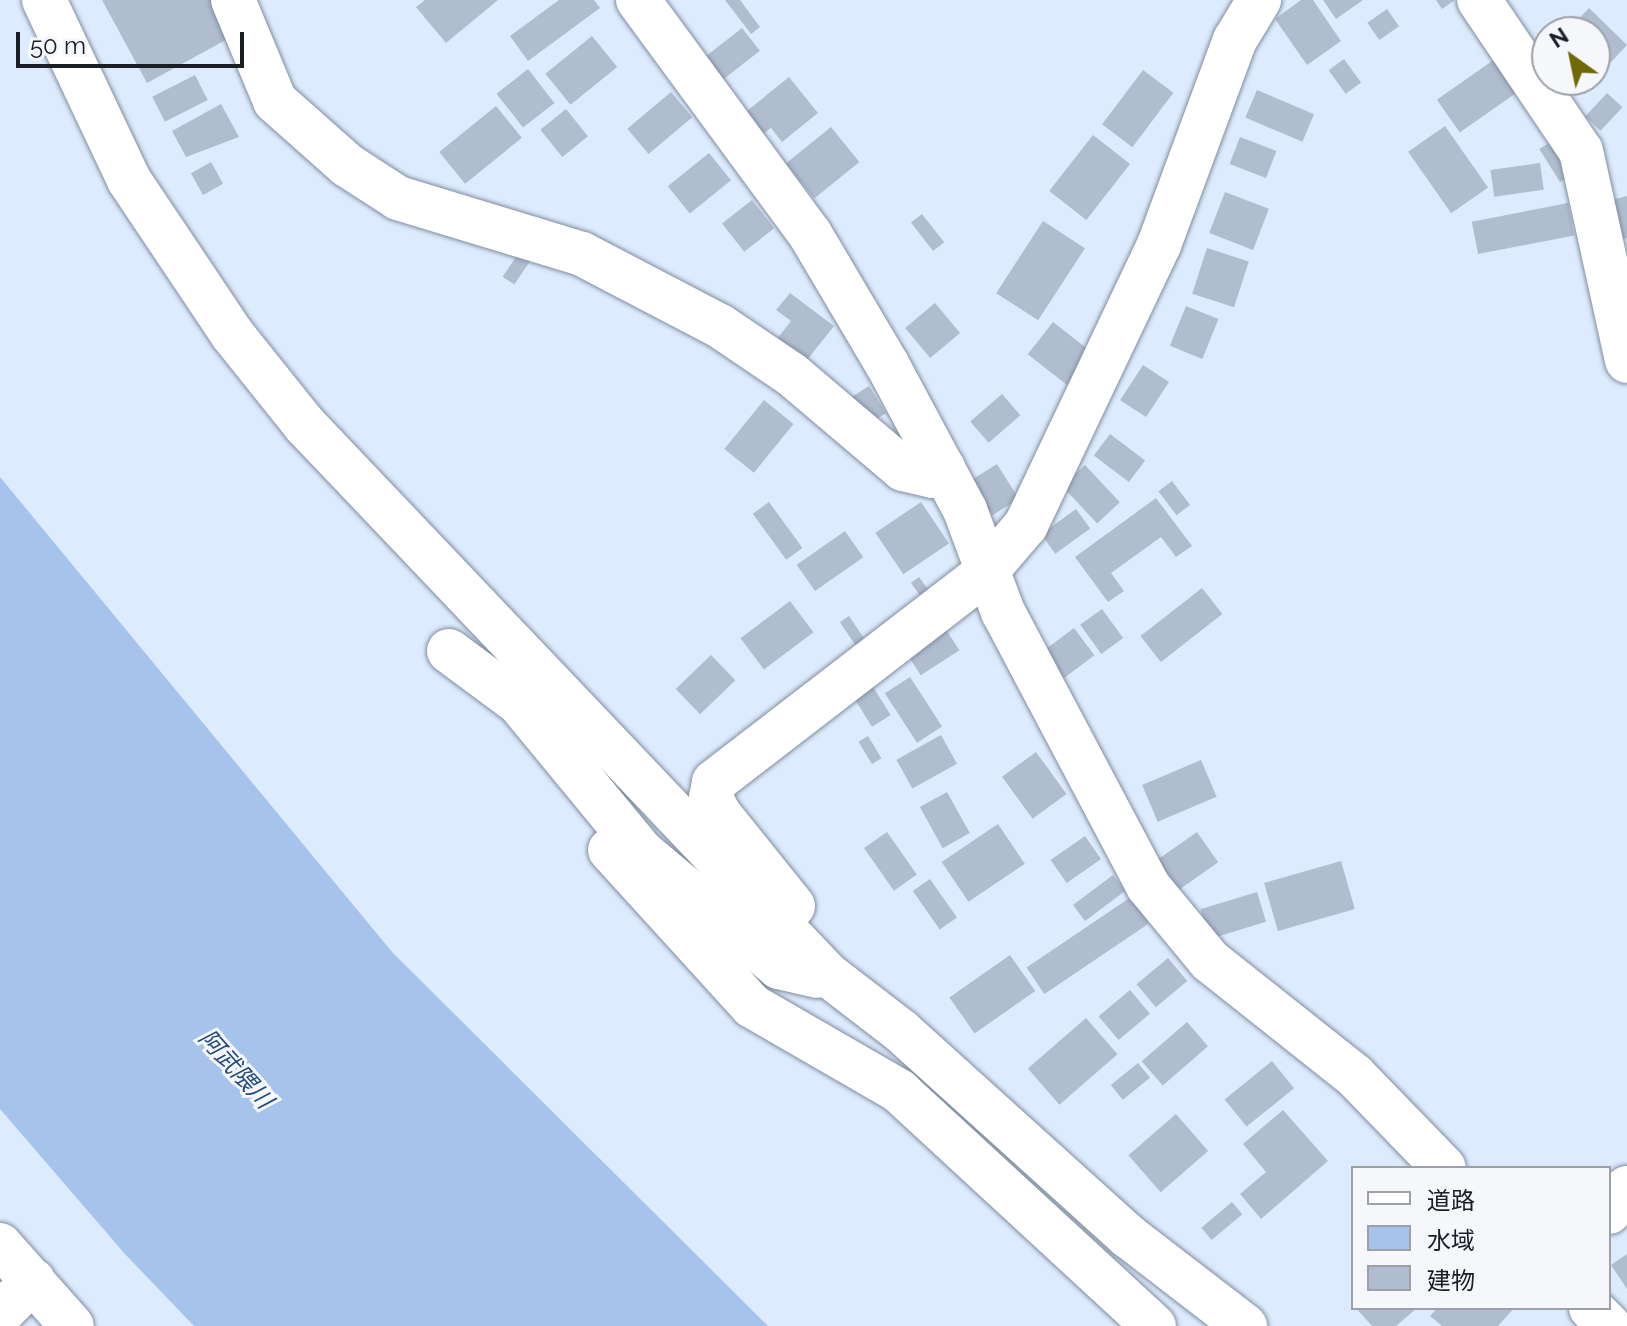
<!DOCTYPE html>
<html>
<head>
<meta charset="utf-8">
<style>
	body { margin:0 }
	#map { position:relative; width:1627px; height:1326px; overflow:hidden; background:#ddebfe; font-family:Raleway,"Noto Sans JP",sans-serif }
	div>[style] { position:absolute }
	.water>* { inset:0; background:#a5c3eb }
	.building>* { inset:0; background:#b0bdcf; transform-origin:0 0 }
	.roads { filter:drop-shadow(0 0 2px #808d9f) drop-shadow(0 0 2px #808d9f) }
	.minor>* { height:44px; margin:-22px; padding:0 22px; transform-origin:22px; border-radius:22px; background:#fff }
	span { translate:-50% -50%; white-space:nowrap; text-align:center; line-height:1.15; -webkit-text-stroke:6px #f5f7fb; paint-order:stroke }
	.water-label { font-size:24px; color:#244b7d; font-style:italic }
	.legend { position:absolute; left:1351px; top:1166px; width:260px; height:144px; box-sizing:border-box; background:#f5f7fb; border:2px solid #9da1a6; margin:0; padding:10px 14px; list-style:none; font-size:24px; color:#1a1f26 }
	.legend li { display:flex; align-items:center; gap:16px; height:40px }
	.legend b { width:40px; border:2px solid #9da1a6 }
	.north { position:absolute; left:1531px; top:16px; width:80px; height:80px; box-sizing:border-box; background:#f5f7fb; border:2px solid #9da1a6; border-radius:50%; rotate:327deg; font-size:22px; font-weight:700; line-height:32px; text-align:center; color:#1a1f26 }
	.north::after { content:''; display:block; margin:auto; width:28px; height:36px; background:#6f6a05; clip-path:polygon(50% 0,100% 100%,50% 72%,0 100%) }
	.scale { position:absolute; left:16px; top:32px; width:228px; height:36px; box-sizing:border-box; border:4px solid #1a1f26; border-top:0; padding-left:10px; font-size:24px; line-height:28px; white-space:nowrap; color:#1a1f26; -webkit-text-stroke:6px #f5f7fb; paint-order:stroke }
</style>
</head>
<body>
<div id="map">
	<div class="water">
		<i style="clip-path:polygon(0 477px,392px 952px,768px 1326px,194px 1326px,125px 1254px,0 1109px)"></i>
	</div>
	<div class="building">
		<i style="clip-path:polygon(102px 0,214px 0,233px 36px,147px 83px)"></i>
		<i style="clip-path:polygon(425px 0,498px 0,446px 43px,416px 7px)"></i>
		<i style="clip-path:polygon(559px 0,594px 0,600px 8px,528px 61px,510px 36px)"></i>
		<i style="clip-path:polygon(725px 0,740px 0,760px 27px,751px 34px)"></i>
		<i style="clip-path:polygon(1301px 0,1313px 0,1341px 41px,1307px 65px,1275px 19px)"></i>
		<i style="clip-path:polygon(1323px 0,1363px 0,1336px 19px)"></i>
		<i style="clip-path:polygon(1436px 0,1455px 0,1442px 9px)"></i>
		<i style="clip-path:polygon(1589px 8px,1627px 45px,1595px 79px,1595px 32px,1566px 32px)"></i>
		<i style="left:1387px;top:9px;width:21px;height:24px;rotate:55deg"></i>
		<i style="left:742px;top:28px;width:29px;height:56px;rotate:52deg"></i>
		<i style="left:592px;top:36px;width:40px;height:60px;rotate:51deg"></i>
		<i style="left:1344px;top:59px;width:29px;height:19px;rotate:54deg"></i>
		<i style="left:1495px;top:59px;width:40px;height:71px;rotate:55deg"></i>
		<i style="left:528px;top:69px;width:43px;height:40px;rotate:52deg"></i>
		<i style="left:1143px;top:70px;width:38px;height:68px;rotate:37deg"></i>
		<i style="left:195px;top:75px;width:28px;height:48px;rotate:63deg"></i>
		<i style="clip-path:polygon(789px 77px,818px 113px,782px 142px,771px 128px,760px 136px,742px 115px)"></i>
		<i style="clip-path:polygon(1567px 80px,1594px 80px,1581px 93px)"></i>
		<i style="left:1257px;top:90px;width:62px;height:30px;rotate:23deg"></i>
		<i style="left:671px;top:92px;width:33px;height:57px;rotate:50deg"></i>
		<i style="left:1607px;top:93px;width:21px;height:32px;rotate:43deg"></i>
		<i style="clip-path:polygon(221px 104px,239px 137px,186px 157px,172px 131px)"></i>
		<i style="left:496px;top:106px;width:41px;height:73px;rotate:51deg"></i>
		<i style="left:566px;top:109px;width:35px;height:33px;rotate:51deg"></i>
		<i style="left:1445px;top:126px;width:75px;height:45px;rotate:55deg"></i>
		<i style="left:831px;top:127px;width:45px;height:58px;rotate:51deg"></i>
		<i style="left:1093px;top:135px;width:47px;height:71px;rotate:38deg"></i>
		<i style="left:1240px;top:137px;width:39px;height:29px;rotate:21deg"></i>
		<i style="left:1552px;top:141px;width:39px;height:15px;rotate:58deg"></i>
		<i style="left:709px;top:153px;width:35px;height:53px;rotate:51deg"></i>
		<i style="left:211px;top:162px;width:25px;height:23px;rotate:61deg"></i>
		<i style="left:1540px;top:163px;width:27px;height:50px;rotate:82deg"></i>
		<i style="left:1225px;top:192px;width:47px;height:44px;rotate:21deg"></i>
		<i style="clip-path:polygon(1627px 196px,1627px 238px,1619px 240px,1608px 201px)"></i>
		<i style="left:752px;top:200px;width:36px;height:38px;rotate:52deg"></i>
		<i style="left:1568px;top:203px;width:33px;height:98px;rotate:79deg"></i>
		<i style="left:922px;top:214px;width:36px;height:14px;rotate:52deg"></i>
		<i style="left:1043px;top:221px;width:50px;height:86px;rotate:33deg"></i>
		<i style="left:1207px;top:248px;width:44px;height:48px;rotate:18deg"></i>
		<i style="left:520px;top:251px;width:14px;height:31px;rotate:34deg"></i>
		<i style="clip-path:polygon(790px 293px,834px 326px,799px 370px,770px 348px,791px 321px,776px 310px)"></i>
		<i style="left:935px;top:303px;width:39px;height:39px;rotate:50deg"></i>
		<i style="left:1186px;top:306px;width:35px;height:43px;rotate:22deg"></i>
		<i style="left:1053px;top:322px;width:50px;height:41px;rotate:38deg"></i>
		<i style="left:1143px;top:365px;width:31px;height:42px;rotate:33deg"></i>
		<i style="left:869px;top:386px;width:32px;height:24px;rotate:58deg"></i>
		<i style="left:1002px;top:394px;width:28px;height:42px;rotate:49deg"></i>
		<i style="left:764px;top:400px;width:38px;height:63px;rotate:39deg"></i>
		<i style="left:1110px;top:434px;width:44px;height:27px;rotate:37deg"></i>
		<i style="left:997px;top:464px;width:41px;height:31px;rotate:58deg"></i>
		<i style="left:1085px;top:465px;width:51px;height:31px;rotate:47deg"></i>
		<i style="left:1172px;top:481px;width:30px;height:17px;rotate:53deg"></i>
		<i style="clip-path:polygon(1156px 498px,1192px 546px,1176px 557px,1161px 537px,1111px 573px,1124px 591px,1108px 602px,1075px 557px)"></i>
		<i style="left:769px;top:502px;width:57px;height:20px;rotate:54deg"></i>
		<i style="left:921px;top:502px;width:50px;height:55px;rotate:56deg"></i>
		<i style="left:1076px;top:509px;width:24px;height:43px;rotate:54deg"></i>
		<i style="left:845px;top:531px;width:32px;height:59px;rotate:55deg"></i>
		<i style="left:919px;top:577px;width:17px;height:10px;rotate:54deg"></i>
		<i style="left:1202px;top:588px;width:33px;height:78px;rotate:52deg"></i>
		<i style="left:790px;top:601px;width:39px;height:62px;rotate:53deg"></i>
		<i style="left:1102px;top:609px;width:36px;height:27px;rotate:54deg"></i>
		<i style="left:849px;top:616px;width:34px;height:11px;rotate:56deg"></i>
		<i style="left:943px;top:625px;width:30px;height:46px;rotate:57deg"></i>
		<i style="left:1074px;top:628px;width:34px;height:38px;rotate:53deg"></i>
		<i style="left:711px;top:655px;width:35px;height:49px;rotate:46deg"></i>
		<i style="left:910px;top:677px;width:59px;height:30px;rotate:57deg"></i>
		<i style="left:870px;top:682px;width:39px;height:22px;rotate:58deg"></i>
		<i style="left:941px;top:735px;width:33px;height:51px;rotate:61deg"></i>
		<i style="left:868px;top:736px;width:26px;height:11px;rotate:59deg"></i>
		<i style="left:1036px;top:752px;width:52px;height:42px;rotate:54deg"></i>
		<i style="left:1201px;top:760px;width:40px;height:64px;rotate:67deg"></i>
		<i style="left:947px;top:792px;width:47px;height:31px;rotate:61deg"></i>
		<i style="left:998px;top:824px;width:48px;height:68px;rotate:56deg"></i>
		<i style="left:887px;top:832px;width:52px;height:28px;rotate:55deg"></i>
		<i style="left:1197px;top:832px;width:37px;height:48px;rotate:55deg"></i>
		<i style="left:1085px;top:836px;width:28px;height:42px;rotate:55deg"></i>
		<i style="left:1341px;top:861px;width:50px;height:80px;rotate:74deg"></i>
		<i style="left:1113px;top:875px;width:20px;height:50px;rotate:53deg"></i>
		<i style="left:930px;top:879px;width:47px;height:21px;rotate:55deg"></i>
		<i style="left:1257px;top:892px;width:31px;height:59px;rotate:73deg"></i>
		<i style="left:1131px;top:897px;width:32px;height:126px;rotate:56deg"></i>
		<i style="left:1010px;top:955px;width:44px;height:74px;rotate:55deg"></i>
		<i style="left:1168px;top:958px;width:30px;height:41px;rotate:50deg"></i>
		<i style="left:1130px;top:990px;width:31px;height:41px;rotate:50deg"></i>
		<i style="left:1086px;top:1018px;width:48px;height:77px;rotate:49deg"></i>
		<i style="left:1187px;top:1022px;width:32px;height:60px;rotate:49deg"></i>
		<i style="left:1272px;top:1061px;width:35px;height:61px;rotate:51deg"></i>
		<i style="left:1138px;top:1063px;width:19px;height:35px;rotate:51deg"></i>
		<i style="clip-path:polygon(1283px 1110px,1328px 1161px,1261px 1219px,1240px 1194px,1266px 1172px,1243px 1144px)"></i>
		<i style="left:1176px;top:1114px;width:49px;height:63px;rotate:49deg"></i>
		<i style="left:1232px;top:1202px;width:16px;height:40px;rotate:50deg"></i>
		<i style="clip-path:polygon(1627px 1254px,1627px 1289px,1611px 1265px)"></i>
		<i style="clip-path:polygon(1356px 1308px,1417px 1308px,1396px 1326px,1372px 1326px)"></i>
		<i style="clip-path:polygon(1437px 1308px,1514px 1308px,1498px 1326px,1442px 1326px,1430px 1316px)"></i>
	</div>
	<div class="roads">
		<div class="minor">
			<i style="left:44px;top:0;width:199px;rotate:64.7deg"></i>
			<i style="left:129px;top:180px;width:185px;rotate:56.2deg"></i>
			<i style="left:232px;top:334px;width:115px;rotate:51.3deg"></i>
			<i style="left:304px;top:424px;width:759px;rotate:46.44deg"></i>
			<i style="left:827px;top:974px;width:93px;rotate:37.6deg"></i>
			<i style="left:901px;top:1031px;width:306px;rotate:42.1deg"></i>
			<i style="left:1128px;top:1236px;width:148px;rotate:37.6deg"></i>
			<i style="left:233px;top:0;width:109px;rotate:67.4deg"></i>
			<i style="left:275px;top:101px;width:96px;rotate:41.6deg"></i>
			<i style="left:347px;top:165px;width:61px;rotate:32.9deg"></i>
			<i style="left:398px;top:198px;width:192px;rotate:16.9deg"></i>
			<i style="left:582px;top:254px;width:156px;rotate:27.6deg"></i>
			<i style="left:720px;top:326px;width:86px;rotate:34.1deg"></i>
			<i style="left:791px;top:374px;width:147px;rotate:40.3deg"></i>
			<i style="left:903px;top:469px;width:31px;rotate:13deg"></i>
			<i style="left:933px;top:476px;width:13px;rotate:-39deg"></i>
			<i style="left:638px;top:0;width:290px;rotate:53.7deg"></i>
			<i style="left:810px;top:234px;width:151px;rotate:59.4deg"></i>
			<i style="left:887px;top:364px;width:166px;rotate:61.9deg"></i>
			<i style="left:965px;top:510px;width:109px;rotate:69.6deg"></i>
			<i style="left:1003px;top:612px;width:310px;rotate:62.1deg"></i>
			<i style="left:1148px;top:886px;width:97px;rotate:50.4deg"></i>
			<i style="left:1210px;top:961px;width:184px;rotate:38.4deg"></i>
			<i style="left:1354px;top:1075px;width:129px;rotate:45.9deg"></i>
			<i style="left:1479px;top:0;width:182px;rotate:56deg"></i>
			<i style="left:1581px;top:151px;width:215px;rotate:77.6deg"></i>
			<i style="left:449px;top:651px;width:87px;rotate:36.6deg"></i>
			<i style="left:519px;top:703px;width:193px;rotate:50.5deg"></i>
			<i style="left:642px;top:852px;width:179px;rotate:40deg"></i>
			<i style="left:779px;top:967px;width:39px;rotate:13deg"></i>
			<i style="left:610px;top:850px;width:211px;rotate:47.7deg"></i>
			<i style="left:752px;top:1006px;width:170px;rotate:30deg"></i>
			<i style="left:899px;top:1091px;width:347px;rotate:42.7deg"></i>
			<i style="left:793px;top:906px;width:118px;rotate:-128.8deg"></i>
			<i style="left:719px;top:814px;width:18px;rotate:-117deg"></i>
			<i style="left:711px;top:798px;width:16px;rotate:-79deg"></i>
			<i style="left:714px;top:782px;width:342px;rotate:-37.6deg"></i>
			<i style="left:985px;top:573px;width:63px;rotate:-49.5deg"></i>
			<i style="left:1026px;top:525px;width:310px;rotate:-64.6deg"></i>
			<i style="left:1159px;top:245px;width:219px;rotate:-69.7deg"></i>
			<i style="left:1235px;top:40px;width:47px;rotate:-59deg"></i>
			<i style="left:1609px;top:1212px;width:30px;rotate:-53deg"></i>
			<i style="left:0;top:1245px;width:108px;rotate:48.4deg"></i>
			<i style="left:1591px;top:1308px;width:25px;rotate:45deg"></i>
			<i style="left:0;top:1314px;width:47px;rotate:-45deg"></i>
		</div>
	</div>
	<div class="water-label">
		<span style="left:236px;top:1069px;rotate:48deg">阿武隈川</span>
	</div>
	<ul class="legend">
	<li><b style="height:10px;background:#fff"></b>道路</li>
	<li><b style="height:22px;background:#a5c3eb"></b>水域</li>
	<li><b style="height:22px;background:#b0bdcf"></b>建物</li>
	</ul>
	<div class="north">N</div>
	<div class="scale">50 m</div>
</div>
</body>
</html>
